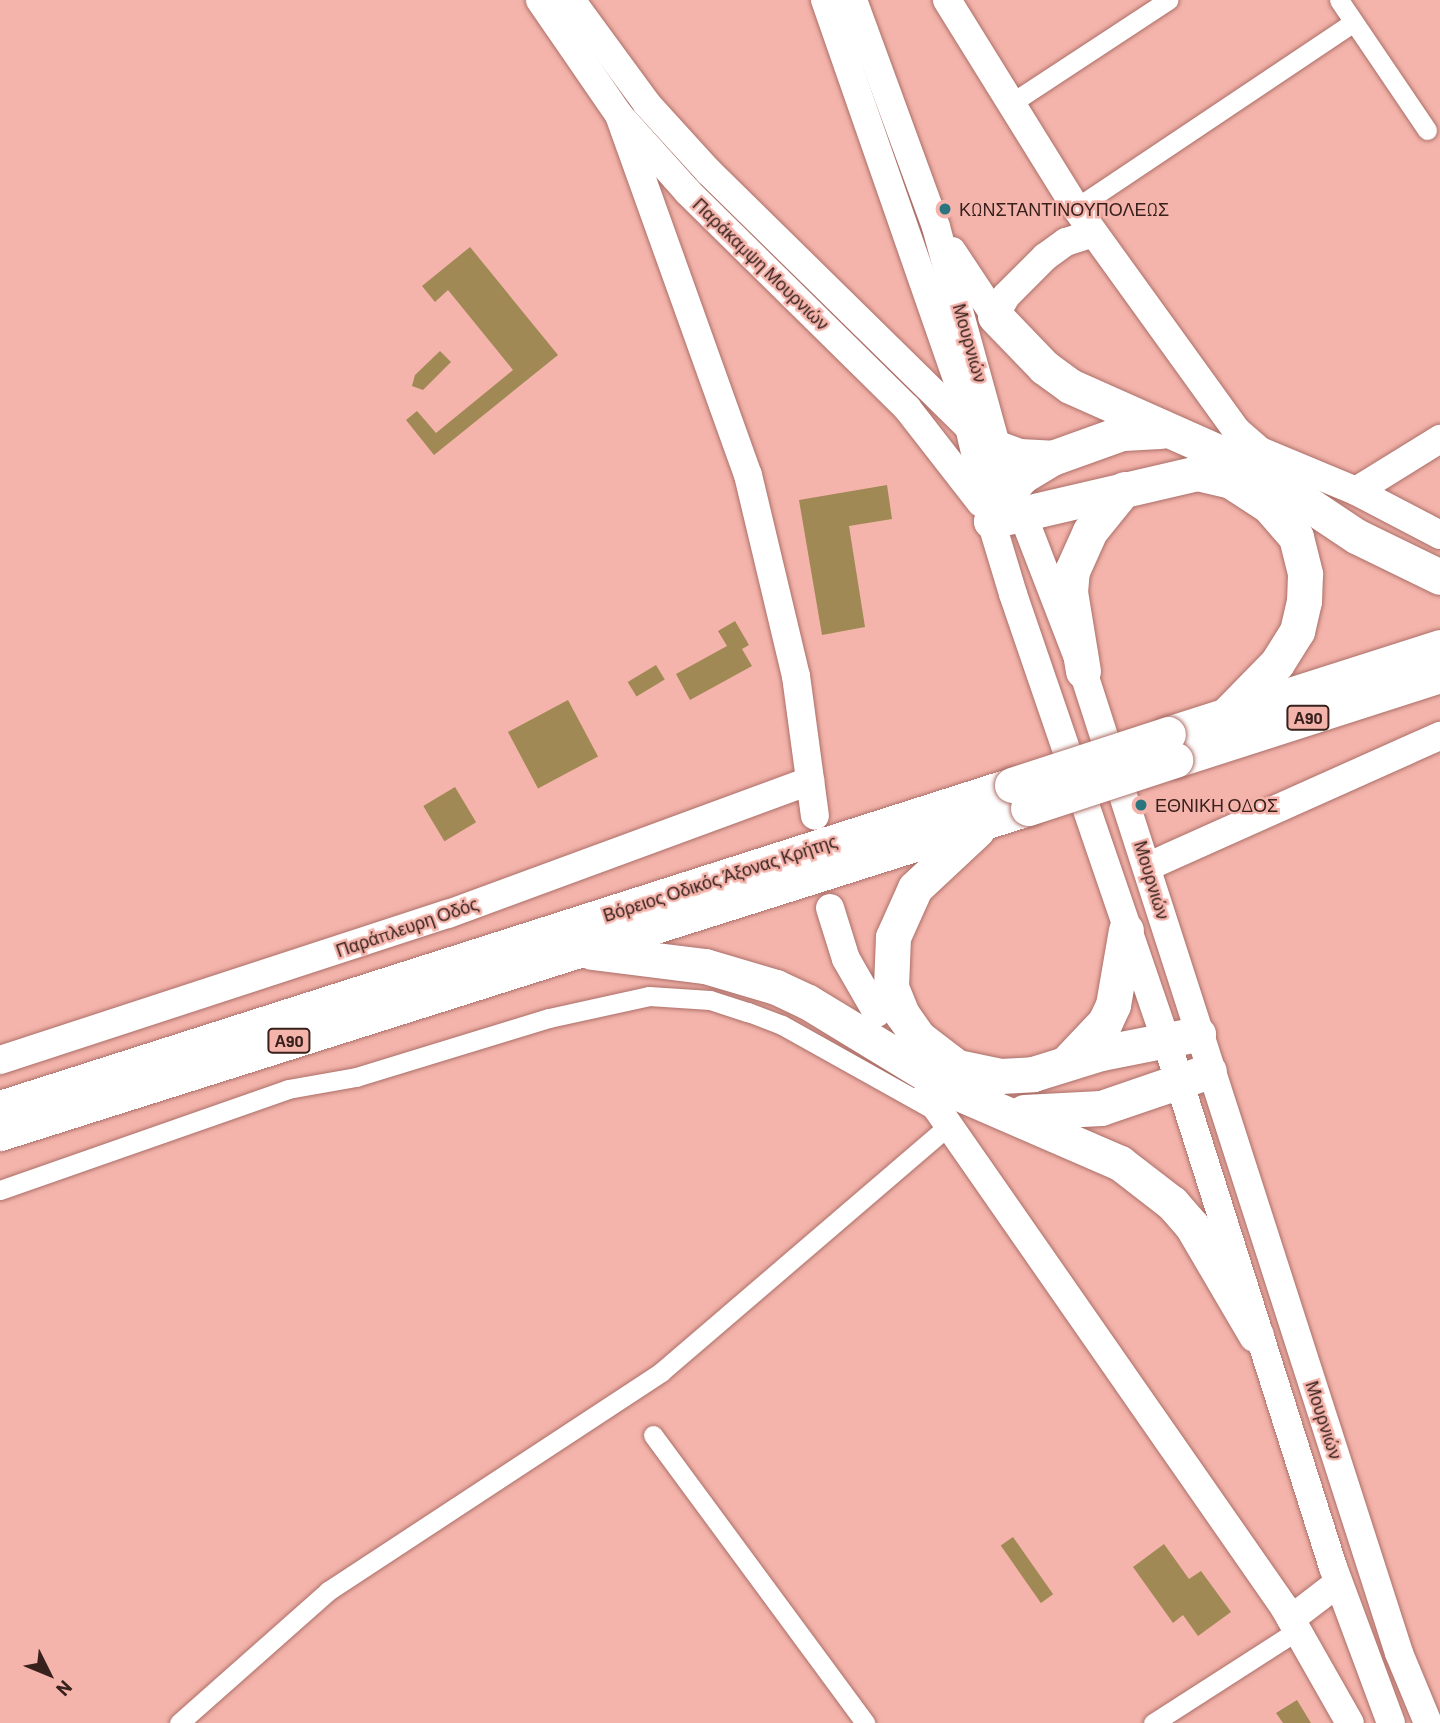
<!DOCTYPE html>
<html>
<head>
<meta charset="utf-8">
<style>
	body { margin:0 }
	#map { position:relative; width:1440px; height:1723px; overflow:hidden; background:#f4b4ab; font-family:Barlow,sans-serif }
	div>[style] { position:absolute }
	.building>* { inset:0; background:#a08954; transform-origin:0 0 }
	.roads { filter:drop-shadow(0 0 2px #ab6f68) drop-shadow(0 0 2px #ab6f68) }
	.street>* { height:19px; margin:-9.5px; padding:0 9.5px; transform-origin:9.5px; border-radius:9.5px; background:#fff }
	.secondary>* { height:28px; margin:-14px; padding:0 14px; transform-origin:14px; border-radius:14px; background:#fff }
	.highway>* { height:35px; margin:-17.5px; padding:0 17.5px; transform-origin:17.5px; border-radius:17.5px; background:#fff }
	.bridges { filter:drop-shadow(0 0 2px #ab6f68) drop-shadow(0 0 2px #ab6f68) }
	.highway-bridge>* { height:35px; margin:-17.5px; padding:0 17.5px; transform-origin:17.5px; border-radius:17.5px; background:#fff }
	.dots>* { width:19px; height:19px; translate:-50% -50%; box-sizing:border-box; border:4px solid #f4b4ab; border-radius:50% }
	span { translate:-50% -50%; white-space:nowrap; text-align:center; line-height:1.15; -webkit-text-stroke:5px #f4b4ab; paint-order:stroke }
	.shield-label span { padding:2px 5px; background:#f4b4ab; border:2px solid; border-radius:5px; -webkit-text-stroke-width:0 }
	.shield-label { font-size:16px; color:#38201d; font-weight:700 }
	.poi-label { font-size:18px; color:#38201d }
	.left { translate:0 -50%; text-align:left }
	.street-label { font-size:18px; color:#38201d }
	.north { position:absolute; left:14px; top:1639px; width:70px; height:70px; -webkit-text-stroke:5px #f4b4ab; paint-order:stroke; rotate:133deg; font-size:19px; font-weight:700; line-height:28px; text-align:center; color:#38201d }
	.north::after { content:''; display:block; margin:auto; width:24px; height:32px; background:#38201d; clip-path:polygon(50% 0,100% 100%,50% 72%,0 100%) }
</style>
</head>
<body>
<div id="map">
	<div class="building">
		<i style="clip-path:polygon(470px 247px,558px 355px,434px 455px,406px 420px,417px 411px,436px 433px,513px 370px,448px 290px,435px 302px,422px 286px)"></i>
		<i style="clip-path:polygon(440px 351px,451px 362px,423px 390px,412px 386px,415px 375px)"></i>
		<i style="clip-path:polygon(887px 485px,892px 519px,849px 526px,865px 627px,822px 635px,799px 500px)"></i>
		<i style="clip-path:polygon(735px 621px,749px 645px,742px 649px,752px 666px,690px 700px,676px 674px,727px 646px,718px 631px)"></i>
		<i style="left:656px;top:665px;width:17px;height:33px;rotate:59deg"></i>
		<i style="left:568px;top:700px;width:64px;height:68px;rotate:62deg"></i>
		<i style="left:455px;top:787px;width:41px;height:37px;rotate:59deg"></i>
		<i style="left:1013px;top:1537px;width:70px;height:15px;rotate:55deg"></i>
		<i style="clip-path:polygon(1164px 1544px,1189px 1579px,1201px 1571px,1231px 1612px,1198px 1636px,1183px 1615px,1173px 1623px,1133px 1567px)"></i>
		<i style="clip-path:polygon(1297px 1700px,1311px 1723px,1283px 1723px,1276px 1713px)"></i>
	</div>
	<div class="roads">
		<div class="street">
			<i style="left:1339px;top:0;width:157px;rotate:55.9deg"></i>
			<i style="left:1013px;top:102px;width:186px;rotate:-33.3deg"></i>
			<i style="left:1076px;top:208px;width:334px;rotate:-33.8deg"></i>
			<i style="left:0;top:1190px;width:305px;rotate:-19.3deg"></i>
			<i style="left:288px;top:1089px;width:69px;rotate:-10deg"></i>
			<i style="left:356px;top:1077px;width:202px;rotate:-17deg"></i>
			<i style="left:549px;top:1018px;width:102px;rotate:-12.4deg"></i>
			<i style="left:649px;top:996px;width:61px;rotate:3.8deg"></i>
			<i style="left:710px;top:1000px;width:40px;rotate:18deg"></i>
			<i style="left:748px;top:1012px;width:36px;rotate:21deg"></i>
			<i style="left:782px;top:1025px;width:176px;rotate:29.2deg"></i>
			<i style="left:653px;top:1435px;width:358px;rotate:53.6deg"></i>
			<i style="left:179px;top:1723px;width:199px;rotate:-41.5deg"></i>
			<i style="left:328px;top:1591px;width:399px;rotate:-33.3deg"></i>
			<i style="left:661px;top:1372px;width:377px;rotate:-40.6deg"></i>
			<i style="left:1153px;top:1723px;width:172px;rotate:-32.7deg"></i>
		</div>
		<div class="secondary">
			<i style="left:540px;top:0;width:140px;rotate:55.5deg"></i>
			<i style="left:619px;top:115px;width:103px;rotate:48.1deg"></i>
			<i style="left:688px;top:192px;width:308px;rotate:44.6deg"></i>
			<i style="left:907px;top:408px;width:120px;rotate:52.1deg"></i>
			<i style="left:571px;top:0;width:129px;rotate:53.8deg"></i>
			<i style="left:647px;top:104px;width:91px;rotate:47.7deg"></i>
			<i style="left:708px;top:171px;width:370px;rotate:44.5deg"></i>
			<i style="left:825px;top:0;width:411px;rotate:70.8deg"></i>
			<i style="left:960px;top:388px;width:137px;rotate:76.9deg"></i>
			<i style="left:991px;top:521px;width:76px;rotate:73.2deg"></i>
			<i style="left:1013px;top:594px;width:472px;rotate:71.1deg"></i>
			<i style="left:1166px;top:1040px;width:553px;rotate:72.42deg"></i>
			<i style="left:1333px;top:1567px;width:166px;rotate:69.6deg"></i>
			<i style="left:853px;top:0;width:242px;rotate:69.9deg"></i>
			<i style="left:936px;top:227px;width:229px;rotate:74.6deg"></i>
			<i style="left:997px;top:448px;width:239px;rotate:68.9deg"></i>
			<i style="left:1083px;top:671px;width:1032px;rotate:72.16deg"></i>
			<i style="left:1399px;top:1653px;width:76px;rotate:67.5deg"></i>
			<i style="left:947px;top:0;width:245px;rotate:58.2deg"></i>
			<i style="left:1076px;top:208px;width:274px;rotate:54.2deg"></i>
			<i style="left:1236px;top:430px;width:32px;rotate:41deg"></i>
			<i style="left:1260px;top:451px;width:104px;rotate:22.6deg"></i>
			<i style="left:1356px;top:491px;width:95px;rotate:27.6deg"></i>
			<i style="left:619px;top:115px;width:382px;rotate:70.3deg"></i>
			<i style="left:748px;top:475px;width:207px;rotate:76.6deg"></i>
			<i style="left:796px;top:676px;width:141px;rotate:82.3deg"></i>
			<i style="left:952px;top:251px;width:78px;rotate:56.5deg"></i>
			<i style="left:995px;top:316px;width:23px;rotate:-61deg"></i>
			<i style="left:1006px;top:296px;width:55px;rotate:-45deg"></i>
			<i style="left:1045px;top:257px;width:26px;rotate:-36deg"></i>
			<i style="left:1066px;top:242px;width:29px;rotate:-18deg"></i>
			<i style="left:1356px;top:491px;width:99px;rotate:-31.8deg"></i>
			<i style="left:1149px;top:866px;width:319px;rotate:-24.1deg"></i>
			<i style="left:830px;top:908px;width:53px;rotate:72.6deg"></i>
			<i style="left:846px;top:959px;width:62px;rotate:60.1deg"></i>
			<i style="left:0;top:1060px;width:471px;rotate:-18.1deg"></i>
			<i style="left:448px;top:914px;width:386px;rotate:-20.2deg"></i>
			<i style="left:927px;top:1094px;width:625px;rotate:55.17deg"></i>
			<i style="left:1284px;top:1607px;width:133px;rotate:60.4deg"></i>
			<i style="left:1291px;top:1619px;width:59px;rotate:-37.5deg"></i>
		</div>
		<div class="highway">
			<i style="left:995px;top:316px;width:71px;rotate:46.1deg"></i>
			<i style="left:1044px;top:367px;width:32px;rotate:36deg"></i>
			<i style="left:1070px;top:386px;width:201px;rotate:24deg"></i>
			<i style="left:1254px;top:468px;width:123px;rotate:33.7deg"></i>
			<i style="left:1356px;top:536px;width:93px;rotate:26deg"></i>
			<i style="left:997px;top:448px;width:23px;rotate:20deg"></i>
			<i style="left:1019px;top:456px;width:33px;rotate:3deg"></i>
			<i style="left:991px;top:521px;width:212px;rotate:-13.1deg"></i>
			<i style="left:1197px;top:473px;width:35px;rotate:13deg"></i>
			<i style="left:1231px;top:481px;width:45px;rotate:33.3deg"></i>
			<i style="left:1269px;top:506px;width:41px;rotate:48.9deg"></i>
			<i style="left:1296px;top:537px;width:38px;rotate:76deg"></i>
			<i style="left:1305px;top:574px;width:27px;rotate:92deg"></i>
			<i style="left:1304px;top:601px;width:31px;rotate:103deg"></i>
			<i style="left:1297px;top:631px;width:38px;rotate:122deg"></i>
			<i style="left:1277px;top:663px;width:73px;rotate:134.4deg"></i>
			<i style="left:991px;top:521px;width:22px;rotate:-68deg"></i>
			<i style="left:999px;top:501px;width:34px;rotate:-47deg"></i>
			<i style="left:1022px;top:476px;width:35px;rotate:-31deg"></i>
			<i style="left:1052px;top:458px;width:74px;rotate:-19.7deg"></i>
			<i style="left:1122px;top:433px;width:38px;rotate:-3deg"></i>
			<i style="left:1083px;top:671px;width:80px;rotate:-99.3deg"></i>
			<i style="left:1070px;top:592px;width:21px;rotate:-85deg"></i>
			<i style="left:1072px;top:571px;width:44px;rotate:-65.8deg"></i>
			<i style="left:1090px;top:531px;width:54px;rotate:-51deg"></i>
			<i style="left:1168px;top:734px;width:286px;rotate:-17.7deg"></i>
			<i style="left:1175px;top:760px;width:278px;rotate:-17.8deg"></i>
			<i style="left:977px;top:830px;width:85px;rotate:136.9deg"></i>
			<i style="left:915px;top:888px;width:54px;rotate:114.2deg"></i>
			<i style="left:893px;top:937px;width:50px;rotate:92.3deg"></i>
			<i style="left:891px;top:987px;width:29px;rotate:68deg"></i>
			<i style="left:902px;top:1014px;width:29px;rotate:55deg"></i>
			<i style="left:919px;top:1038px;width:48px;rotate:37.3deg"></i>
			<i style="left:957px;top:1067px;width:44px;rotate:11.8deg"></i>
			<i style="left:1000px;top:1076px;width:33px;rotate:-3deg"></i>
			<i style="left:1033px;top:1074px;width:71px;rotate:-17.2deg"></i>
			<i style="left:1101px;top:1053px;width:99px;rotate:-11.1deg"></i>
			<i style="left:592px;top:952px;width:114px;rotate:7.1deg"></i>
			<i style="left:705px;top:966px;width:74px;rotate:16.5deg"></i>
			<i style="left:776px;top:987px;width:35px;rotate:25deg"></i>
			<i style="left:808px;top:1002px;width:173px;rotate:31.3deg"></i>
			<i style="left:956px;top:1092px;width:179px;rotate:23.4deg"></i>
			<i style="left:1120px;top:1163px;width:66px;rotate:37.6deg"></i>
			<i style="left:1172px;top:1203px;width:30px;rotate:49deg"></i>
			<i style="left:1192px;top:1226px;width:126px;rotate:59.6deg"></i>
			<i style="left:1068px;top:1061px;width:54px;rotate:-46.5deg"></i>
			<i style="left:1105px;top:1022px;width:19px;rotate:-65deg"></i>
			<i style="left:1113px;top:1005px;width:76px;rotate:-80.2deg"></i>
			<i style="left:0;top:1108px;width:1062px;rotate:-17.7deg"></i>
			<i style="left:1024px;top:1112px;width:77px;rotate:-3deg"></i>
			<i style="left:1101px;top:1108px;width:114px;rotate:-18.9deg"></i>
			<i style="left:0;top:1133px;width:1078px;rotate:-17.54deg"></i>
		</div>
	</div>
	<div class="bridges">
		<div class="highway-bridge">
			<i style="left:1012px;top:785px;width:164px;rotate:-18.1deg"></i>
			<i style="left:1028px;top:808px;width:155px;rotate:-18.1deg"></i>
		</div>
	</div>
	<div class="dots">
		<i style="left:945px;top:209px;background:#2c747e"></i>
		<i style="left:1141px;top:805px;background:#2c747e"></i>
	</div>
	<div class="shield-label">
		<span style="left:1308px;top:718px">Α90</span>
		<span style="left:289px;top:1041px">Α90</span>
	</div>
	<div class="poi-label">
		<span class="left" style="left:959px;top:209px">ΚΩΝΣΤΑΝΤΙΝΟΥΠΟΛΕΩΣ</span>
		<span class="left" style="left:1155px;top:805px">ΕΘΝΙΚΗ ΟΔΟΣ</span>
	</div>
	<div class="street-label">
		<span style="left:761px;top:264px;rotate:44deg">Παράκαμψη Μουρνιών</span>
		<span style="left:970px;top:343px;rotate:74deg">Μουρνιών</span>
		<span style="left:720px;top:878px;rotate:-18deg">Βόρειος Οδικός Άξονας Κρήτης</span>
		<span style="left:1152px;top:880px;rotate:73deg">Μουρνιών</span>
		<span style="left:407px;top:927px;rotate:-19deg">Παράπλευρη Οδός</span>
		<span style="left:1324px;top:1420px;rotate:72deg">Μουρνιών</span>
	</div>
	<div class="north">N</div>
</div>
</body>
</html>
